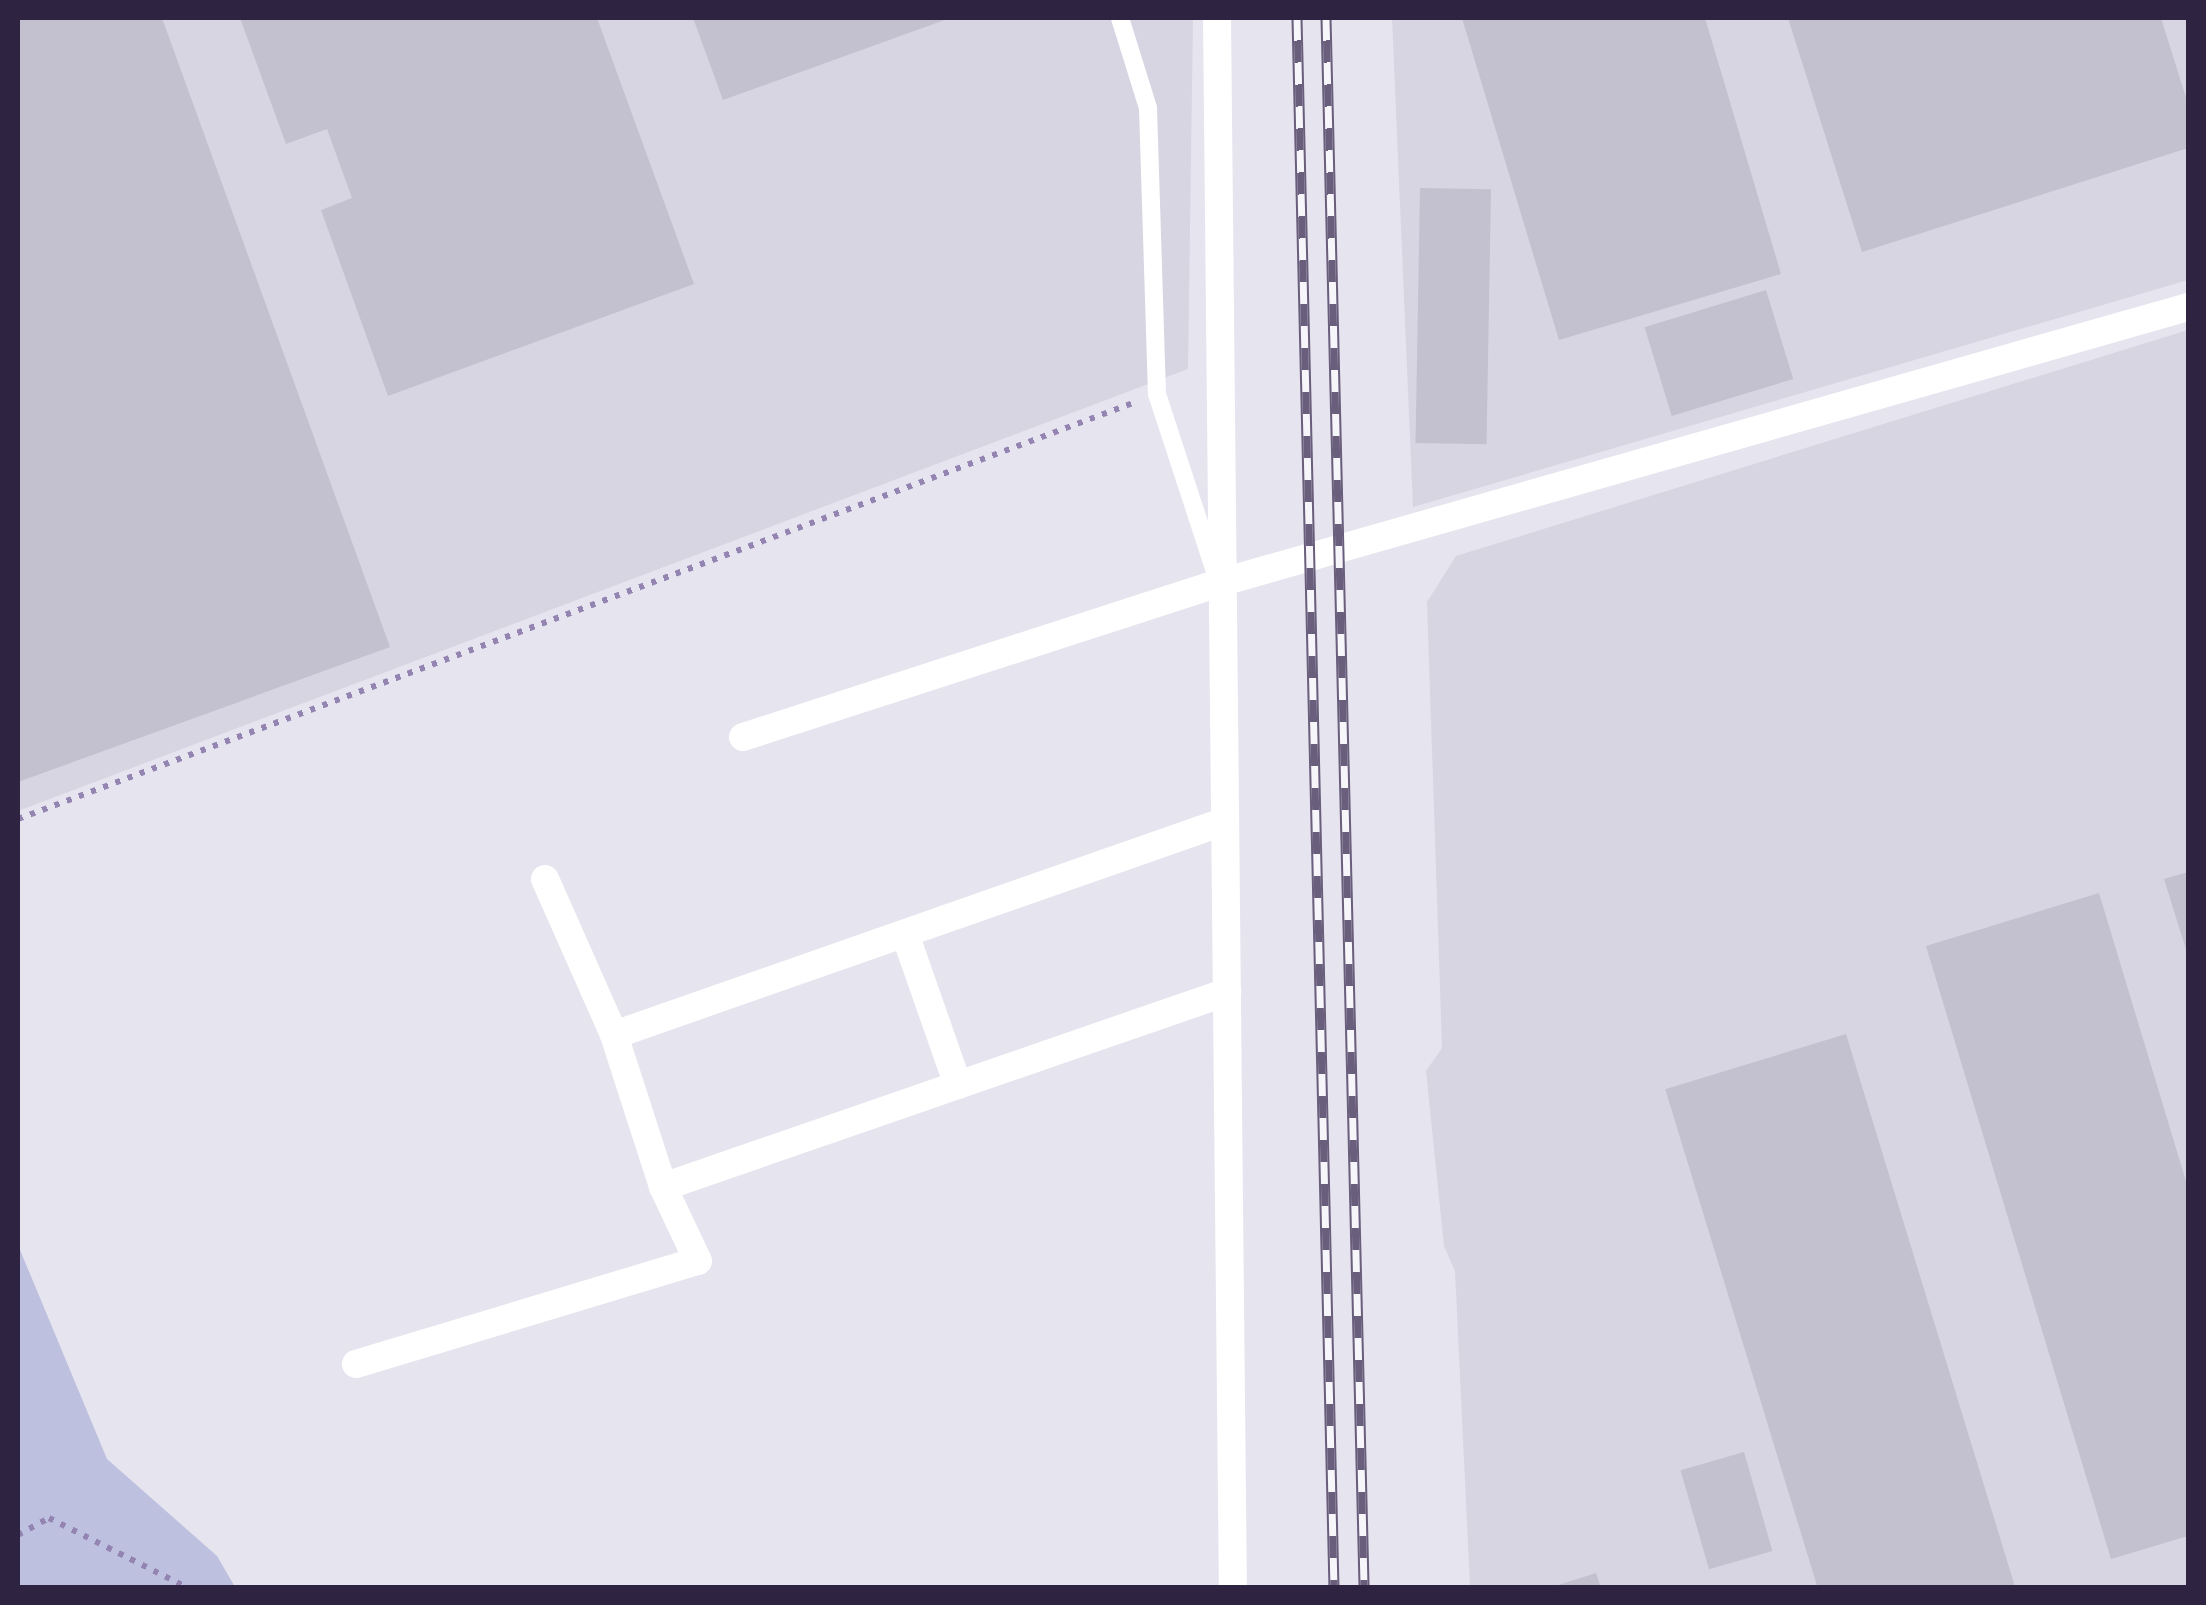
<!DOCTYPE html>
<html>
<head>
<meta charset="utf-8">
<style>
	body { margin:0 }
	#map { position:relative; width:2206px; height:1605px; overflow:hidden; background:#e6e4ee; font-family:"IBM Plex Sans",sans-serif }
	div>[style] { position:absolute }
	.built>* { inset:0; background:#d8d5e2 }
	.green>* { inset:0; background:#bdc0df }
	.building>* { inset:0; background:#c3c0cf; transform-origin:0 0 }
	.path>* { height:6px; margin-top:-3px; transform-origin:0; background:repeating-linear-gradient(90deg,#9384b2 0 5px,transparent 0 13px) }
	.service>* { height:18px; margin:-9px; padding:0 9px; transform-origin:9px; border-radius:9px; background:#fff }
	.minor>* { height:28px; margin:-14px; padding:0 14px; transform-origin:14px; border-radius:14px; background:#fff }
	.rail>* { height:11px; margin-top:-5.5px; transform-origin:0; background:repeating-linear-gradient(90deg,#f6f5fa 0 22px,#695e7c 0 44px); box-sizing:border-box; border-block:2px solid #695e7c }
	span { translate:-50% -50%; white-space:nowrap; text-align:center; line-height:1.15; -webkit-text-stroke:8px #f6f5fa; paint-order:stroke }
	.frame { position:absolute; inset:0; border:20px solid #2e2341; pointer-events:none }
</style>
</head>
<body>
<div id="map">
	<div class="built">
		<i style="clip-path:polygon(18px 18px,1193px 18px,1188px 369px,18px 811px)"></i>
		<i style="clip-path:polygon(1392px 18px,2188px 18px,2188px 280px,1413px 507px)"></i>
		<i style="clip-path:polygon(2188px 330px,2188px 1587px,1470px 1587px,1455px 1271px,1444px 1246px,1426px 1071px,1442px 1048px,1427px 602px,1456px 556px)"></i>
	</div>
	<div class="green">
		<i style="clip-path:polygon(18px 1245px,107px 1459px,217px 1556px,235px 1587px,18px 1587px)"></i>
	</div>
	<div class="building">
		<i style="clip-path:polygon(18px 18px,162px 18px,390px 647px,18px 782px)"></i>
		<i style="clip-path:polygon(240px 18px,597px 18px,694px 284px,388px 396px,321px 210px,352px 198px,327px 129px,286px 144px)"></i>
		<i style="clip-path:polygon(693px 18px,950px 18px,723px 100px)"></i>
		<i style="clip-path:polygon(1462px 18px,1705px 18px,1781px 274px,1559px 340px)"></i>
		<i style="clip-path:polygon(1788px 18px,2161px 18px,2188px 104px,2188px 148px,1862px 252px)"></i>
		<i style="left:1420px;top:188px;width:71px;height:255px;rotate:1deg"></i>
		<i style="left:1766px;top:290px;width:93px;height:127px;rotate:73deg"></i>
		<i style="clip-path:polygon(2188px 872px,2188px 956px,2164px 879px)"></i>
		<i style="clip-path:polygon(2099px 893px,2188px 1188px,2188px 1536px,2111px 1559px,1926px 946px)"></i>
		<i style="left:1846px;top:1034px;width:578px;height:189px;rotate:73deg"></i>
		<i style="left:1744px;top:1452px;width:103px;height:66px;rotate:74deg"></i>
		<i style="clip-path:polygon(1596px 1573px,1601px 1588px,1552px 1588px,1552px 1587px)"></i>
	</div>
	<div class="path">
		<i style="left:18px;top:819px;width:1190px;rotate:-20.46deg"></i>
		<i style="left:18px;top:1535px;width:35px;rotate:-29deg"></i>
		<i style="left:49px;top:1518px;width:156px;rotate:26.7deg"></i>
	</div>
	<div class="service">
		<i style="left:1120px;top:18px;width:94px;rotate:72.7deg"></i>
		<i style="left:1148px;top:108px;width:286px;rotate:88.2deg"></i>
		<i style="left:1157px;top:394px;width:194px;rotate:71.9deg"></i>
	</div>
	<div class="minor">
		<i style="left:1217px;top:18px;width:1570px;rotate:89.42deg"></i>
		<i style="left:743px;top:737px;width:500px;rotate:-17.93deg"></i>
		<i style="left:1219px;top:583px;width:1008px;rotate:-15.9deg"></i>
		<i style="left:545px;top:879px;width:171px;rotate:66.1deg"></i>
		<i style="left:614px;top:1035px;width:160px;rotate:72.1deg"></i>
		<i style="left:905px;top:934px;width:160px;rotate:70.7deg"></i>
		<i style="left:614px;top:1035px;width:645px;rotate:-19.28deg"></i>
		<i style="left:356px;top:1364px;width:357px;rotate:-16.8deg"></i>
		<i style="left:698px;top:1261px;width:82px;rotate:-115.3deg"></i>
		<i style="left:663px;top:1187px;width:597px;rotate:-19.07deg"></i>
	</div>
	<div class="rail">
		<i style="left:1297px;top:18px;width:1570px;rotate:88.65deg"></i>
		<i style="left:1326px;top:18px;width:1570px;rotate:88.61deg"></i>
	</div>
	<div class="frame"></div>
</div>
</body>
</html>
